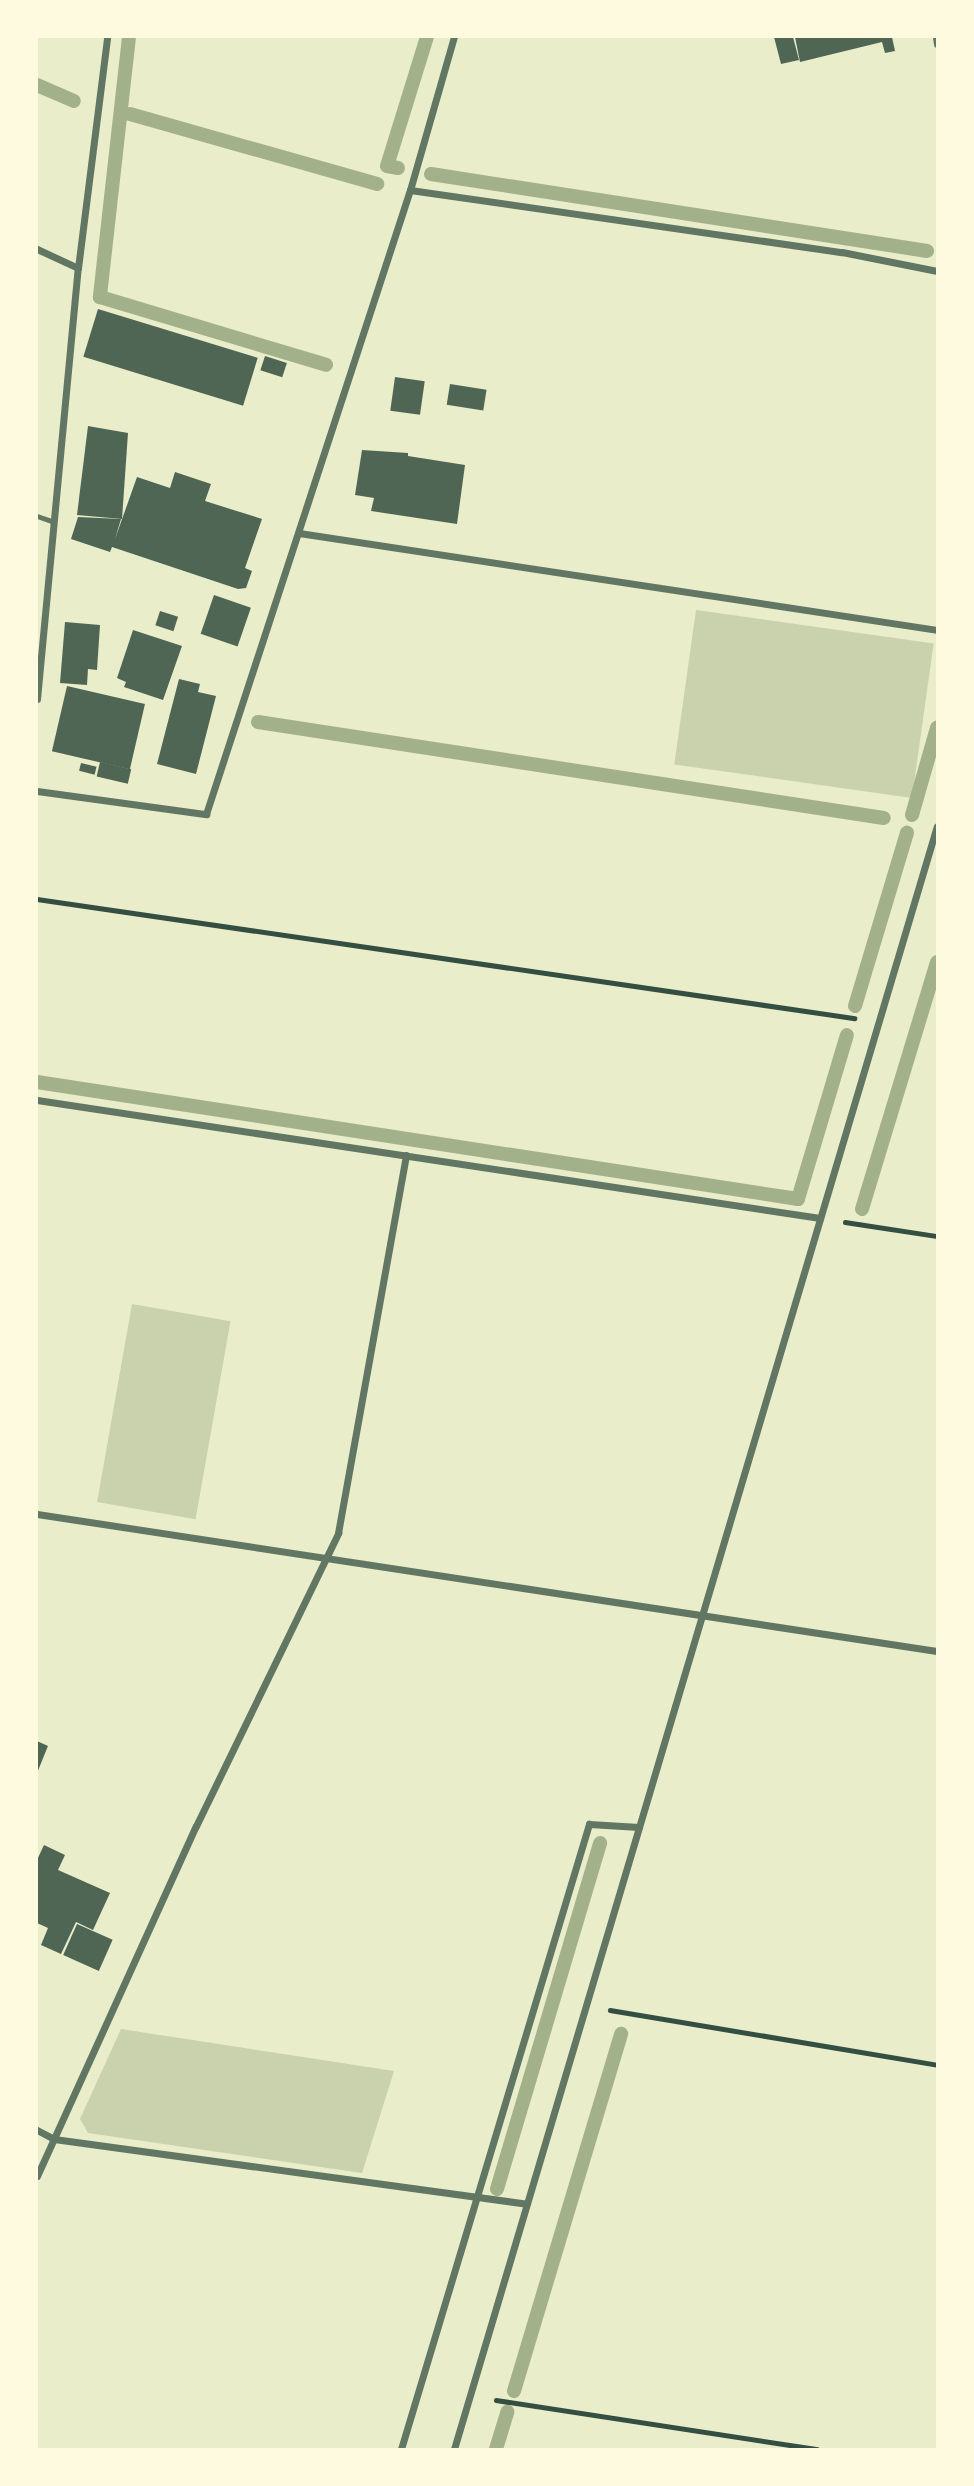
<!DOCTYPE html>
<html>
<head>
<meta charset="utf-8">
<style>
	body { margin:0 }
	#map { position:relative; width:974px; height:2486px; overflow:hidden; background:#e9edc9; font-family:"Titillium Web",sans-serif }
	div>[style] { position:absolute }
	.green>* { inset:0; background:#cad2ad; transform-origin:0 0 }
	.stream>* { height:14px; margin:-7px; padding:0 7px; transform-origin:7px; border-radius:7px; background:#a3b18a }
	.building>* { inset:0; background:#4f6655; transform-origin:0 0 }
	.path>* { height:4.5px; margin:-2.25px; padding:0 2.25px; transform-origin:2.25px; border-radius:2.25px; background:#344e41 }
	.service>* { height:5px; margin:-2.5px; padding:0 2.5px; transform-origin:2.5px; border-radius:2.5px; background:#617663 }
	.minor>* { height:7px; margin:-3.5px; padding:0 3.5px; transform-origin:3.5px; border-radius:3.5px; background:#617663 }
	span { translate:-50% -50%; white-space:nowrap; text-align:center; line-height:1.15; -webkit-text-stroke:6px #fefae0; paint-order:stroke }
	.frame { position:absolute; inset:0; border:38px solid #fefae0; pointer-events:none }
</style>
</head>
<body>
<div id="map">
	<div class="green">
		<i style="left:696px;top:610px;width:240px;height:156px;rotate:8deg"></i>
		<i style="left:132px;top:1304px;width:100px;height:201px;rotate:10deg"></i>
		<i style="clip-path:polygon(121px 2029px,394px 2071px,362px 2173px,88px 2133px,80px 2119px)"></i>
	</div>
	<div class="stream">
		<i style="left:129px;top:37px;width:262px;rotate:96.4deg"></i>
		<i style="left:100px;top:297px;width:236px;rotate:16.7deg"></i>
		<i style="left:37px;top:85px;width:40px;rotate:23.4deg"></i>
		<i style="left:130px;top:114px;width:257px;rotate:15.8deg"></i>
		<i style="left:398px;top:168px;width:11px;rotate:-170deg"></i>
		<i style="left:387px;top:166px;width:135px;rotate:-72.8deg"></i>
		<i style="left:431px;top:174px;width:502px;rotate:8.82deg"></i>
		<i style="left:258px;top:722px;width:633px;rotate:8.72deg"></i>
		<i style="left:912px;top:815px;width:91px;rotate:-74deg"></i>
		<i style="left:855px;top:1006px;width:181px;rotate:-73.3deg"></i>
		<i style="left:37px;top:1082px;width:770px;rotate:8.74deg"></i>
		<i style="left:798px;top:1199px;width:171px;rotate:-73.4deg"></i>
		<i style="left:862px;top:1209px;width:258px;rotate:-73.1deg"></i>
		<i style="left:497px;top:2189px;width:361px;rotate:-73.4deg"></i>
		<i style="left:514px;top:2391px;width:373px;rotate:-73.3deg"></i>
		<i style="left:496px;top:2449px;width:39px;rotate:-73deg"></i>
	</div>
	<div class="building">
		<i style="clip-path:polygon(774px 37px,793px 37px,799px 60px,781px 64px)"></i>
		<i style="clip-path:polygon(795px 37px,892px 37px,895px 51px,885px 53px,882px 42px,800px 62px)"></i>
		<i style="left:98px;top:309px;width:167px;height:50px;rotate:17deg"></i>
		<i style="left:265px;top:356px;width:23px;height:15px;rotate:18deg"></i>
		<i style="left:395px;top:377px;width:30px;height:34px;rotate:8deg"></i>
		<i style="left:450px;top:384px;width:37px;height:21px;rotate:9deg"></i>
		<i style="clip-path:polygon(88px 426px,128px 433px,122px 519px,77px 515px)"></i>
		<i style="clip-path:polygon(362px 450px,408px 453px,408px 456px,465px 465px,457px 524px,371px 511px,374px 498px,355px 495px)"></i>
		<i style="clip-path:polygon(175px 472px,211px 484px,205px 501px,262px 519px,245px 568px,252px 571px,246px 588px,238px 589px,112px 547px,110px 552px,71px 539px,78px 517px,121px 519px,115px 539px,137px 477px,170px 488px)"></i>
		<i style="left:214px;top:595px;width:39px;height:41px;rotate:19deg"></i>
		<i style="left:160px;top:611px;width:19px;height:15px;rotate:18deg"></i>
		<i style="clip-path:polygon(65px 622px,100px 625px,97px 670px,88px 669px,87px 685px,60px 683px)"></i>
		<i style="clip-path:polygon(133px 630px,182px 646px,163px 700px,124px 687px,126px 682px,117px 678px)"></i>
		<i style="clip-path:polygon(179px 679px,200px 684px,198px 692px,216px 696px,196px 774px,157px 764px)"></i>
		<i style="left:67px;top:686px;width:80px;height:67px;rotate:13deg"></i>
		<i style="left:100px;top:762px;width:32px;height:15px;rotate:13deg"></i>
		<i style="left:81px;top:763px;width:16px;height:8px;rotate:14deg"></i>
		<i style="clip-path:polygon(37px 1741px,48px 1746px,37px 1773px)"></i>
		<i style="clip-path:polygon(44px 1845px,65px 1855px,58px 1870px,110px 1893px,93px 1930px,76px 1922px,61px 1954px,41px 1945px,48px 1928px,37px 1923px,37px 1860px)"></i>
		<i style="left:77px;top:1924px;width:39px;height:34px;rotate:24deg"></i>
	</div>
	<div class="path">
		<i style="left:37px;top:899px;width:826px;rotate:8.29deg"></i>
		<i style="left:845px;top:1222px;width:93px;rotate:8.7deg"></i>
		<i style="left:610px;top:2010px;width:332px;rotate:9.5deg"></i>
		<i style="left:496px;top:2400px;width:325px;rotate:8.7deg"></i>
	</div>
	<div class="service">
		<i style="left:37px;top:516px;width:18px;rotate:19deg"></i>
	</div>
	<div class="minor">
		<i style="left:936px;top:37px;width:7px;rotate:82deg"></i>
		<i style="left:410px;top:190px;width:436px;rotate:8.2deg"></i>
		<i style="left:842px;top:252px;width:97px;rotate:11.3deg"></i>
		<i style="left:37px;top:249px;width:45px;rotate:24.9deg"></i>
		<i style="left:299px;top:533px;width:645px;rotate:8.64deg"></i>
		<i style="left:37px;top:699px;width:433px;rotate:-84.6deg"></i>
		<i style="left:78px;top:268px;width:233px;rotate:-82.8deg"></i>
		<i style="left:37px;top:791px;width:171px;rotate:7.8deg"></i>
		<i style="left:206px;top:814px;width:656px;rotate:-71.9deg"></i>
		<i style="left:410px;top:190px;width:159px;rotate:-74deg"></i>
		<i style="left:37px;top:1100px;width:792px;rotate:8.57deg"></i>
		<i style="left:37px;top:1514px;width:910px;rotate:8.66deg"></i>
		<i style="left:37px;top:2130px;width:19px;rotate:28deg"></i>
		<i style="left:54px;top:2139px;width:477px;rotate:7.8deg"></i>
		<i style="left:37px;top:2176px;width:384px;rotate:-65.6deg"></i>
		<i style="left:196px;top:1826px;width:326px;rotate:-64.1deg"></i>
		<i style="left:338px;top:1533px;width:384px;rotate:-79.8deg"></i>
		<i style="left:401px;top:2449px;width:653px;rotate:-73.26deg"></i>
		<i style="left:589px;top:1824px;width:50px;rotate:3.4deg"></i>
		<i style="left:454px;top:2449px;width:1693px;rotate:-73.43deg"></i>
	</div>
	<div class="frame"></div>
</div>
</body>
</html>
